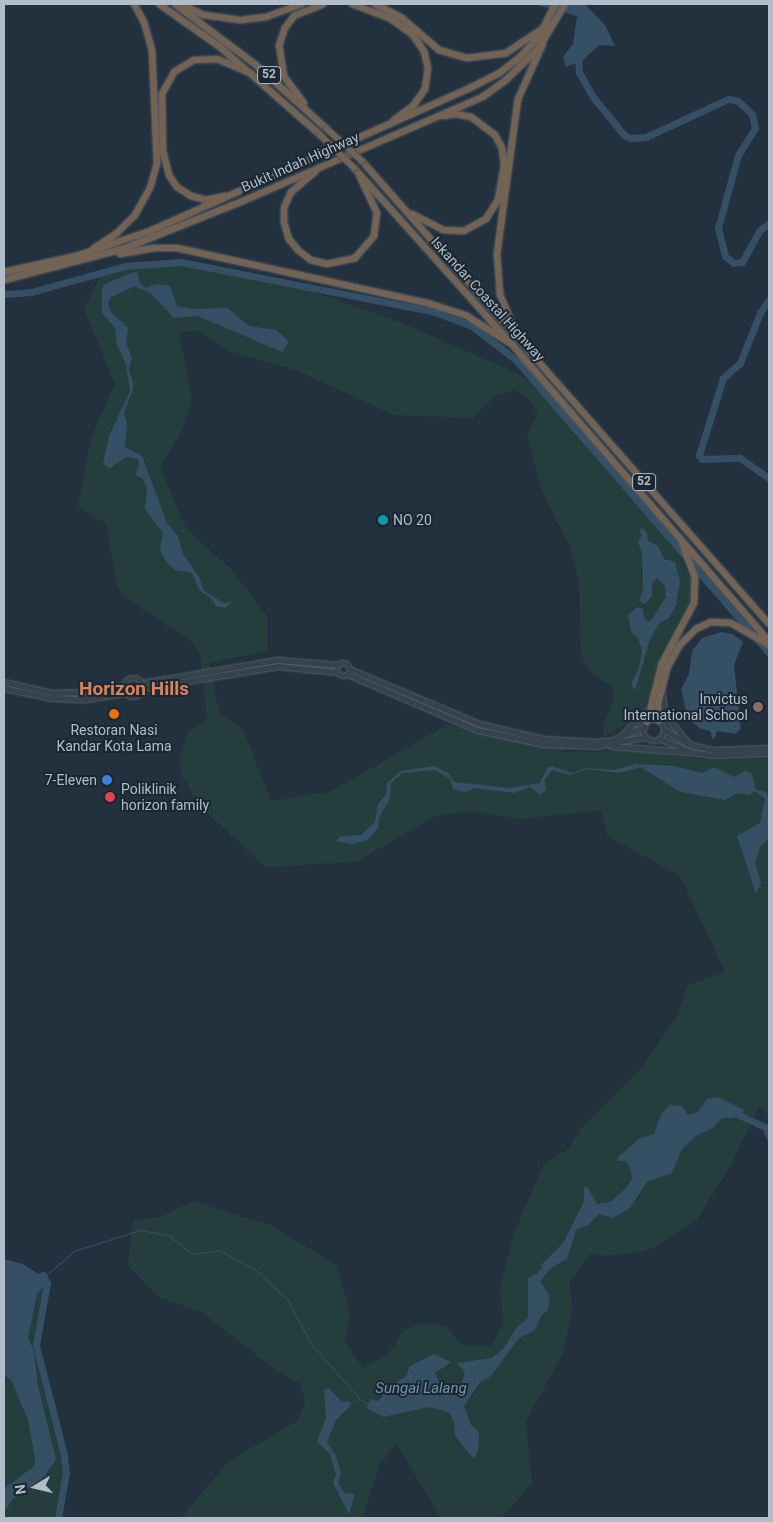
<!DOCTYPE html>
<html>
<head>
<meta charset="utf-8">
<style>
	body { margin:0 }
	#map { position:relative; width:773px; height:1522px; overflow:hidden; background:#22313d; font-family:Roboto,sans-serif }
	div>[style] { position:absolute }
	.green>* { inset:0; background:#243e3e }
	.water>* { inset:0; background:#354f65 }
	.stream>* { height:1px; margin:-0.5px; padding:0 0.5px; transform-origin:0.5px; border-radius:0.5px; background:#354f65 }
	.river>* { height:7px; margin:-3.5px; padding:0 3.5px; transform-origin:3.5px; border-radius:3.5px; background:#354f65 }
	.roads { filter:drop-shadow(0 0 1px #54606b) drop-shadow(0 0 1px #54606b) }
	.minor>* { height:4.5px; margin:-2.25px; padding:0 2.25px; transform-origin:2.25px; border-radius:2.25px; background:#36424d }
	.minor>.ring { margin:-2.25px; padding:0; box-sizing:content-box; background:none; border:4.5px solid #36424d; border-radius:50% }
	.highway>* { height:6px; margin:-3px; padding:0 3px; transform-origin:3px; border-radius:3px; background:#746353 }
	.bridges { filter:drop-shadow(0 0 1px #414d58) drop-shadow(0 0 1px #414d58) }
	.highway-bridge>* { height:6px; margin:-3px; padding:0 3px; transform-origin:3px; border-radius:3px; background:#746353 }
	.dots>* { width:14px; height:14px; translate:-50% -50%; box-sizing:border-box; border:2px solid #1b2732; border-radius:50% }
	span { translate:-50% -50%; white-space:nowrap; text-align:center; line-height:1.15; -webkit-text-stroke:4px #1b2732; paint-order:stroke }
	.shield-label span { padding:1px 4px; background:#1b2732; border:1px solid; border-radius:4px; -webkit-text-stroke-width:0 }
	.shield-label { font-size:12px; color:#b1bdc9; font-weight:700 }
	.street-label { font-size:14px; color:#b1bdc9 }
	.poi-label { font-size:14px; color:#b1bdc9 }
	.left { translate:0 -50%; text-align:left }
	.right { translate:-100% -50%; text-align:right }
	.water-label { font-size:15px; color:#7092ad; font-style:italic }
	.district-label { font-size:19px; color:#d9835c; font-weight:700 }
	.frame { position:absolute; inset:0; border:5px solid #b1bdc9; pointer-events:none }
	.north { position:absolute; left:10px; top:1462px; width:50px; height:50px; -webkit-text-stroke:4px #1b2732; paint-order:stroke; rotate:261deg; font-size:14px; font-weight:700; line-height:20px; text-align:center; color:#b1bdc9 }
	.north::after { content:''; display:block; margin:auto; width:18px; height:22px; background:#b1bdc9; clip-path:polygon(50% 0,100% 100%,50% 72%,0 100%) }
</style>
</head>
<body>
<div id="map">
	<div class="green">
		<i style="clip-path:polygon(140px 264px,184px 265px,293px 285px,400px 322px,523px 376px,548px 398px,673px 543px,691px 579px,691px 599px,660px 655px,647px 702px,631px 722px,603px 737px,604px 723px,614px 698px,612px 687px,591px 672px,581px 655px,579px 581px,570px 548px,540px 486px,527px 434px,538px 415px,529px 398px,514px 390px,494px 396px,474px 418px,394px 415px,298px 371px,229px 351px,198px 330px,179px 332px,192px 399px,183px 429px,160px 467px,186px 529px,232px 570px,267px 616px,267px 651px,210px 663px,219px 713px,243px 729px,271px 801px,330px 792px,448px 724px,566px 752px,633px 751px,712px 760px,769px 759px,769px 1115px,759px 1106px,732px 1163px,696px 1221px,649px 1250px,608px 1256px,590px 1254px,570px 1282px,572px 1310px,563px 1353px,526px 1421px,532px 1483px,501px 1518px,441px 1518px,396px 1443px,380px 1464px,362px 1518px,181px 1518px,228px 1462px,297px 1421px,305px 1404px,301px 1384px,278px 1372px,203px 1313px,159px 1297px,128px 1265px,133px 1222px,162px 1216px,193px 1201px,270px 1225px,337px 1265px,350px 1315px,345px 1341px,363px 1369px,391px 1351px,403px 1331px,421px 1323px,446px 1326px,461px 1345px,491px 1346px,503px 1324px,500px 1287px,514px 1233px,543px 1165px,567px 1150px,582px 1127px,642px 1067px,676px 1018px,688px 985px,725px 972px,680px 876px,607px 836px,601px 810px,521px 819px,472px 811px,437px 815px,356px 862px,266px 867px,202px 808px,182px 776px,179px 758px,187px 733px,207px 718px,200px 654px,192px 642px,122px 595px,116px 583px,106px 524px,78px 506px,91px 438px,115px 384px,84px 309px,101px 275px)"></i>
		<i style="clip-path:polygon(47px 1283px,36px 1345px,64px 1455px,66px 1473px,58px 1518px,4px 1518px,4px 1512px,12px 1500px,45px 1476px,56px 1459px,38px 1386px,34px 1351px,27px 1338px,37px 1294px)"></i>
		<i style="clip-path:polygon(4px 1375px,11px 1380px,28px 1420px,35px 1459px,34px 1466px,9px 1484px,4px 1492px)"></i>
	</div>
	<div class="water">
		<i style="clip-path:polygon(534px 4px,585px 4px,605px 25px,615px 46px,599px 45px,582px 61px,566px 67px,563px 57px,573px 44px,577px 16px)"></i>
		<i style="clip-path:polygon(137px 271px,140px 283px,146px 288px,157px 284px,170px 286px,177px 306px,192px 309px,227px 308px,249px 326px,277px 330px,289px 342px,282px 352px,198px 316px,174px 318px,151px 294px,135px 286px,111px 297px,108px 303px,111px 312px,128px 328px,126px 344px,132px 357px,129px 370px,134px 386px,124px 413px,127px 425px,125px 447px,142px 456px,167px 523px,178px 536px,183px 554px,199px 577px,204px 591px,224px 603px,232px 602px,225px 608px,216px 606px,210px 597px,199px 590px,192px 573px,175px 570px,167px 563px,160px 550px,163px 533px,145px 509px,147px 487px,142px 478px,135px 475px,139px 465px,138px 459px,126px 457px,110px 468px,103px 464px,109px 436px,130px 391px,126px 364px,117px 345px,115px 328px,102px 313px,102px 290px,104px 284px)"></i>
		<i style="clip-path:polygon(642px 528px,647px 533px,648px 541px,658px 546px,664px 559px,675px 562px,680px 581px,676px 606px,668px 619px,660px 622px,650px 639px,635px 691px,631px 684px,639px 668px,642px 650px,638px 638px,631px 632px,628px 615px,637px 607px,643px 609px,644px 618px,650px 622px,666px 597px,665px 586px,657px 578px,652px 583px,652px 596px,645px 604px,639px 601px,643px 588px,642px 553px,638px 542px,642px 536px,639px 530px)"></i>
		<i style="clip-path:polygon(721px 632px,733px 634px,743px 642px,734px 665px,741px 729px,735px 734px,717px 731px,715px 738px,712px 739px,710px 731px,701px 729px,688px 719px,681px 689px,689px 674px,692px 651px,702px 638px)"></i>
		<i style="clip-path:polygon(636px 764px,674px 766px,702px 773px,714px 767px,734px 777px,745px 771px,752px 774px,756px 790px,766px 792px,769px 799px,769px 838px,761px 845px,755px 862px,761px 883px,756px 894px,737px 836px,760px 823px,765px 799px,755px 791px,749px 795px,737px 793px,725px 800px,680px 792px,641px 767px,619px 773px,588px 769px,570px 775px,552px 770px,545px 780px,546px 790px,540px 795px,530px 787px,514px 793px,475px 788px,465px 792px,453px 789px,450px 779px,435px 770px,402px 773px,391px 783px,390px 798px,378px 820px,379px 827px,368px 840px,352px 844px,336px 841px,341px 836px,361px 835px,375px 822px,378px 804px,386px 795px,387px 783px,401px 771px,434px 766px,448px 773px,454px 782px,508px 788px,540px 783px,547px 768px,552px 766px,572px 773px,588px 768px,614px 770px)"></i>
		<i style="clip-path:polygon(718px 1097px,744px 1110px,741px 1114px,721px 1119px,713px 1128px,697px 1135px,682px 1149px,672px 1173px,647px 1182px,629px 1209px,612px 1218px,599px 1214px,588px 1225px,576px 1230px,567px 1259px,553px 1267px,540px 1266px,563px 1243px,584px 1201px,584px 1187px,588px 1188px,597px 1204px,610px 1202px,624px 1190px,632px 1179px,631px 1170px,626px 1161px,618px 1161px,618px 1157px,639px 1139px,654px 1134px,661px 1114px,670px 1105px,682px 1106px,688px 1115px,697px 1113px,707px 1099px)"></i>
		<i style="clip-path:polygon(4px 1262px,21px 1267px,37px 1277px,43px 1275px,47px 1283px,37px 1294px,28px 1338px,34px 1351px,38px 1386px,56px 1459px,45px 1476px,12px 1500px,4px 1512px,5px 1488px,34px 1466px,35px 1459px,28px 1420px,11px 1380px,4px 1375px)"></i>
		<i style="clip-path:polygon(535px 1274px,550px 1296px,548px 1309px,541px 1316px,535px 1330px,519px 1338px,490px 1377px,480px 1382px,464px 1406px,471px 1425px,479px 1432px,478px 1451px,474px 1459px,455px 1436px,454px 1422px,449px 1412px,429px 1407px,383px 1417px,366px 1408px,370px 1400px,379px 1401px,387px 1388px,406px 1376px,410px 1366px,434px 1354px,451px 1362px,435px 1373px,440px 1383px,451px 1390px,460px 1387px,465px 1373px,457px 1363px,492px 1358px,504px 1348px,516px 1328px,528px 1318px,528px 1279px)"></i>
		<i style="clip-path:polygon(329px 1388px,342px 1402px,348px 1401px,351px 1405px,336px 1420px,327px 1442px,336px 1456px,341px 1474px,338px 1481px,344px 1493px,355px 1494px,349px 1514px,333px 1483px,336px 1475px,330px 1454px,317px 1441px,326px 1419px,324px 1389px)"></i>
	</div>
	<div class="stream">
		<i style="left:44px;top:1277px;width:40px;rotate:-41deg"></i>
		<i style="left:74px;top:1251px;width:69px;rotate:-17.7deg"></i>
		<i style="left:140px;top:1230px;width:28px;rotate:10deg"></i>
		<i style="left:168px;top:1235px;width:31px;rotate:38deg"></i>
		<i style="left:192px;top:1254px;width:27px;rotate:-8deg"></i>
		<i style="left:219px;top:1250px;width:43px;rotate:28.9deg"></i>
		<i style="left:257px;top:1271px;width:42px;rotate:43.1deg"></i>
		<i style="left:288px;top:1300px;width:50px;rotate:62.4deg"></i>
		<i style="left:311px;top:1344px;width:74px;rotate:48.3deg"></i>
		<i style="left:360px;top:1399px;width:9px;rotate:32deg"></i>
		<i style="left:349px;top:1403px;width:11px;rotate:-22deg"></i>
	</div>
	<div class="river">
		<i style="left:578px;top:55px;width:17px;rotate:87deg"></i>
		<i style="left:579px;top:72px;width:29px;rotate:61deg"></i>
		<i style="left:593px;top:97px;width:49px;rotate:50.8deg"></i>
		<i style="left:624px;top:135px;width:7px;rotate:27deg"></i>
		<i style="left:630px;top:138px;width:16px;rotate:-4deg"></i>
		<i style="left:646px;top:137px;width:90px;rotate:-24.9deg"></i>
		<i style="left:728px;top:99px;width:10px;rotate:11deg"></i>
		<i style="left:738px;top:101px;width:19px;rotate:43deg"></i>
		<i style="left:752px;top:114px;width:14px;rotate:78deg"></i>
		<i style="left:755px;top:128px;width:32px;rotate:122deg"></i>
		<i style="left:738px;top:155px;width:76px;rotate:105.3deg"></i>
		<i style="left:718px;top:228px;width:29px;rotate:76deg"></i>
		<i style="left:725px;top:256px;width:11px;rotate:38deg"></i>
		<i style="left:734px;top:263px;width:8px;rotate:-7deg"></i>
		<i style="left:742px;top:262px;width:37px;rotate:-61deg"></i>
		<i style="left:760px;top:230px;width:11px;rotate:-38deg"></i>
		<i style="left:4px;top:294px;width:27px;rotate:-4deg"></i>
		<i style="left:31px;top:292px;width:98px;rotate:-15.5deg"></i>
		<i style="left:125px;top:266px;width:56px;rotate:-4.1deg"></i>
		<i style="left:181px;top:262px;width:259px;rotate:11.1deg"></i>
		<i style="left:435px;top:312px;width:40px;rotate:21deg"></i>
		<i style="left:472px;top:326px;width:56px;rotate:37.7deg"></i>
		<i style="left:516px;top:360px;width:387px;rotate:49.2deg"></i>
		<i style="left:769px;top:300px;width:16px;rotate:125deg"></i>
		<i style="left:760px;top:313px;width:54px;rotate:111.8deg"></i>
		<i style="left:740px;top:363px;width:23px;rotate:139deg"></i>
		<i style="left:723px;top:378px;width:81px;rotate:107.3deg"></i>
		<i style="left:699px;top:455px;width:5px;rotate:53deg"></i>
		<i style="left:702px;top:459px;width:38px;rotate:-2deg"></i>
		<i style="left:740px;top:458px;width:35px;rotate:35deg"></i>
		<i style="left:730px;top:1114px;width:5px;rotate:-11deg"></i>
		<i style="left:735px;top:1113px;width:33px;rotate:25deg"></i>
		<i style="left:765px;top:1127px;width:10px;rotate:66deg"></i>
		<i style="left:4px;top:1262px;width:18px;rotate:16deg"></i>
		<i style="left:21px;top:1267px;width:19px;rotate:32deg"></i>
		<i style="left:37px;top:1277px;width:6px;rotate:-18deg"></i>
		<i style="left:43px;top:1275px;width:9px;rotate:63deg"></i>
		<i style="left:47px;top:1283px;width:63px;rotate:100.1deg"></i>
		<i style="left:36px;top:1345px;width:114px;rotate:75.7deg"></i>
		<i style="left:64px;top:1455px;width:18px;rotate:84deg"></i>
		<i style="left:66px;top:1473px;width:46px;rotate:100.1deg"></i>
		<i style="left:537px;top:1287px;width:9px;rotate:-90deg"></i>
		<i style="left:537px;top:1278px;width:23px;rotate:-49deg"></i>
	</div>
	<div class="roads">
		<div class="minor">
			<i class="ring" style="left:337px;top:663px;width:9.5px;height:9.5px"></i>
			<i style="left:352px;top:670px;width:139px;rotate:22.9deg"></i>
			<i style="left:480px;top:724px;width:66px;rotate:13.2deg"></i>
			<i style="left:544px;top:739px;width:53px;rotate:3.2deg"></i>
			<i style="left:597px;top:742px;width:16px;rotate:-7deg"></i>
			<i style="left:613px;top:740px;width:34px;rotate:-23deg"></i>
			<i style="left:350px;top:675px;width:139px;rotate:23.3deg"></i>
			<i style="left:478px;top:730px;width:67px;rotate:12deg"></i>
			<i style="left:544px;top:744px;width:52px;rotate:2.2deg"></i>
			<i style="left:596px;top:746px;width:50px;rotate:-10.4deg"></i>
			<i class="ring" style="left:124px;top:678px;width:15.5px;height:15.5px"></i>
			<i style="left:4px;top:682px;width:50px;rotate:12.7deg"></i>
			<i style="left:53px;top:693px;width:31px;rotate:-2deg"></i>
			<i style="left:84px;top:692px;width:40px;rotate:-8.5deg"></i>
			<i style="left:143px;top:683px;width:137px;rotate:-9.7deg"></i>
			<i style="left:278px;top:660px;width:60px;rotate:4.8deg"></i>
			<i style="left:4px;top:688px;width:49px;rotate:11.8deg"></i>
			<i style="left:52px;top:698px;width:33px;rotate:2deg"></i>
			<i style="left:85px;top:699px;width:40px;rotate:-8.5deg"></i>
			<i style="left:144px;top:688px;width:136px;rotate:-9.3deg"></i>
			<i style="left:278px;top:666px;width:59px;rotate:5.8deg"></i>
			<i style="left:662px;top:692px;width:24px;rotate:81deg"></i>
			<i style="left:666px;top:716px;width:35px;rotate:50deg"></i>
			<i class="ring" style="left:643px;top:720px;width:17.5px;height:17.5px"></i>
			<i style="left:665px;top:730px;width:29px;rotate:31deg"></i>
			<i style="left:690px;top:745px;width:25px;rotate:12deg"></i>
			<i style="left:714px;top:750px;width:55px;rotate:-2.1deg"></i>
			<i style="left:623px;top:734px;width:37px;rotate:-45deg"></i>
			<i style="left:661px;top:739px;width:33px;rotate:23deg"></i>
			<i style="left:691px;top:752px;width:22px;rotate:8deg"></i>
			<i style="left:713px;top:755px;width:56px;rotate:-2deg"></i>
			<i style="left:611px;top:746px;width:77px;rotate:4.5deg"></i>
		</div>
		<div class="highway">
			<i style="left:159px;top:4px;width:75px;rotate:35.2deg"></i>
			<i style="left:220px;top:47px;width:133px;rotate:41.3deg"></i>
			<i style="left:175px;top:4px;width:100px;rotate:36.9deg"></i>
			<i style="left:255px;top:64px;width:97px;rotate:42.1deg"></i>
			<i style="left:181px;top:4px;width:25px;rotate:26deg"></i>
			<i style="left:204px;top:15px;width:37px;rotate:8deg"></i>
			<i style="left:241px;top:20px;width:25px;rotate:-7deg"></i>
			<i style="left:266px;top:17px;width:38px;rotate:-20deg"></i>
			<i style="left:352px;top:4px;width:42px;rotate:21deg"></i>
			<i style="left:391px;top:19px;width:26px;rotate:36deg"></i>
			<i style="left:412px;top:34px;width:21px;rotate:55deg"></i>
			<i style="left:424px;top:51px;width:17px;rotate:77deg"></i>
			<i style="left:428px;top:68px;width:21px;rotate:98deg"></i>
			<i style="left:425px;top:89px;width:19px;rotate:125deg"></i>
			<i style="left:414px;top:105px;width:26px;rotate:143deg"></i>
			<i style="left:375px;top:4px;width:30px;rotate:27deg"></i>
			<i style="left:402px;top:18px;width:49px;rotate:40.9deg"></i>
			<i style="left:439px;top:50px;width:29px;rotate:16deg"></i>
			<i style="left:467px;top:58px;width:39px;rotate:-7deg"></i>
			<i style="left:506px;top:53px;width:47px;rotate:-33.7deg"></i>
			<i style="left:304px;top:103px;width:34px;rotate:-127deg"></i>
			<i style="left:284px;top:76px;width:30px;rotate:-99deg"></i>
			<i style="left:279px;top:46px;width:19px;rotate:-72deg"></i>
			<i style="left:285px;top:28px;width:15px;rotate:-53deg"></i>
			<i style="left:294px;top:16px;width:31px;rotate:-22deg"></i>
			<i style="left:362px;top:161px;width:616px;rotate:48.68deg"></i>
			<i style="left:354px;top:168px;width:251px;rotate:48.2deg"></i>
			<i style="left:521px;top:355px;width:379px;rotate:49.1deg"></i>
			<i style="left:315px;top:172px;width:31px;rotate:140deg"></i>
			<i style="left:291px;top:192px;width:17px;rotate:114deg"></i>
			<i style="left:284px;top:208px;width:14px;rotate:90deg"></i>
			<i style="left:284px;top:222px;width:18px;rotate:74deg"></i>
			<i style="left:289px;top:239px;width:14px;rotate:51deg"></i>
			<i style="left:298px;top:250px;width:16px;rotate:38deg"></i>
			<i style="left:311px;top:260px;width:16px;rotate:14deg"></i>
			<i style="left:327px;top:264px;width:29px;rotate:-12deg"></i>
			<i style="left:355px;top:258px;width:29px;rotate:-49deg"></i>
			<i style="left:374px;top:236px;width:23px;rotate:-83deg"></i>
			<i style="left:377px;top:213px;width:42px;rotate:-115.3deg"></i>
			<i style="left:225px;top:196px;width:19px;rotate:168deg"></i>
			<i style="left:206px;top:200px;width:16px;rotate:-165deg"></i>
			<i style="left:191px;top:196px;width:17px;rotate:-147deg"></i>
			<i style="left:177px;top:187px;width:14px;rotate:-124deg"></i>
			<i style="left:169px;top:175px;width:25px;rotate:-104deg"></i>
			<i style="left:163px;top:151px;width:57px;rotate:-91deg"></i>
			<i style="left:162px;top:94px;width:25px;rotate:-61deg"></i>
			<i style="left:174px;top:72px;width:23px;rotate:-31deg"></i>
			<i style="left:194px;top:60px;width:23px;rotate:-2deg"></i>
			<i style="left:217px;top:59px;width:38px;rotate:23deg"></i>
			<i style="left:412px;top:214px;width:35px;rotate:27deg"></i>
			<i style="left:443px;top:230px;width:21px;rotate:3deg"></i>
			<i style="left:464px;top:231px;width:25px;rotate:-29deg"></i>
			<i style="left:486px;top:219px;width:22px;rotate:-58deg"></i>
			<i style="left:498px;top:200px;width:36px;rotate:-80deg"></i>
			<i style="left:504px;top:165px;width:17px;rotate:-97deg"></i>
			<i style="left:502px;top:148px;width:15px;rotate:-118deg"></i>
			<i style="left:495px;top:135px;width:30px;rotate:-143deg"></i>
			<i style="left:471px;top:117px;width:15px;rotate:-169deg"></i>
			<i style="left:456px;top:114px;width:13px;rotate:171deg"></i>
			<i style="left:94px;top:248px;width:27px;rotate:-33deg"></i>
			<i style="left:117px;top:233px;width:25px;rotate:-45deg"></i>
			<i style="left:135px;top:215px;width:31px;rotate:-61deg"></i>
			<i style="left:150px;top:188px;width:25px;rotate:-74deg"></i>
			<i style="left:157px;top:164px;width:114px;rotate:-92.5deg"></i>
			<i style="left:152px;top:50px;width:29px;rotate:-106deg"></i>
			<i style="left:144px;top:22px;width:21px;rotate:-119deg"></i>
			<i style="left:120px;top:254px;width:35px;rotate:-10deg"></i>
			<i style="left:154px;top:248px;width:23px"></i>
			<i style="left:177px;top:248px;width:260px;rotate:12.4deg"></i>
			<i style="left:431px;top:304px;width:38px;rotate:18deg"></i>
			<i style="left:467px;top:316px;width:49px;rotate:32.4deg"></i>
			<i style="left:4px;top:272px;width:74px;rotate:-12.5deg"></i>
			<i style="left:76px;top:256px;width:78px;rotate:-18.7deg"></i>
			<i style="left:150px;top:231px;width:348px;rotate:-24.1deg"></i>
			<i style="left:468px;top:89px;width:34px;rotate:-27deg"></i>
			<i style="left:498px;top:74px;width:28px;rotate:-38deg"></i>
			<i style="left:520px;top:57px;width:26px;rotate:-47deg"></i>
			<i style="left:538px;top:38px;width:38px;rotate:-63deg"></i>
			<i style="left:4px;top:280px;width:123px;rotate:-14.6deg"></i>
			<i style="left:123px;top:249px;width:129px;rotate:-21.8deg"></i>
			<i style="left:243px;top:201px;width:263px;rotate:-23.5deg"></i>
			<i style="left:484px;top:96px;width:26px;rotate:-36deg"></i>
			<i style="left:505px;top:81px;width:47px;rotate:-44.1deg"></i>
			<i style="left:539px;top:48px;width:51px;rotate:-59.4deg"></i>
			<i style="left:515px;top:330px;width:39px;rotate:-113deg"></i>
			<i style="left:500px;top:294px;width:40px;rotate:-94.3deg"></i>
			<i style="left:497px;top:254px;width:156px;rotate:-82.3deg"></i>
			<i style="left:518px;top:99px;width:60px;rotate:-65.6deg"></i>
			<i style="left:659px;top:721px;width:16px;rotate:-94deg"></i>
			<i style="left:658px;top:705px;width:38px;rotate:-76deg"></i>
			<i style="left:667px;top:668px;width:26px;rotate:-61deg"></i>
			<i style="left:680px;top:645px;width:23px;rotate:-45deg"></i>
			<i style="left:696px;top:629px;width:17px;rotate:-25deg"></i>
			<i style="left:711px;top:622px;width:20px;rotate:3deg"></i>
			<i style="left:731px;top:623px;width:44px;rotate:30.1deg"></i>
			<i style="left:647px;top:722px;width:61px;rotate:-75.7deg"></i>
			<i style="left:662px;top:663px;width:68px;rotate:-61.9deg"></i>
			<i style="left:694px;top:603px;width:25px;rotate:-88deg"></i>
			<i style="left:695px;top:578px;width:38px;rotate:-110deg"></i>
		</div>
	</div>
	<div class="bridges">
		<div class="highway-bridge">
			<i style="left:327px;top:129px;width:47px;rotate:42.4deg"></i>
			<i style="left:320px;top:135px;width:47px;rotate:44.1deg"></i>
		</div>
	</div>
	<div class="dots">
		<i style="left:383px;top:520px;background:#0f9aa8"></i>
		<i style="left:758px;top:707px;background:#8d6e63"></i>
		<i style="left:114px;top:714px;background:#e8710a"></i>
		<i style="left:107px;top:780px;background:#3f7fe0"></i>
		<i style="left:110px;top:797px;background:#e0444e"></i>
	</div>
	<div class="shield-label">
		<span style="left:269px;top:75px">52</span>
		<span style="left:644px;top:482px">52</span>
	</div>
	<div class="street-label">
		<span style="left:300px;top:162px;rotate:-24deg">Bukit Indah Highway</span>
		<span style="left:488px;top:299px;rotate:48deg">Iskandar Coastal Highway</span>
	</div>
	<div class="poi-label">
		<span class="left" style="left:393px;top:520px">NO 20</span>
		<span class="right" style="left:748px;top:707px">Invictus<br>International School</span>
		<span style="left:114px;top:738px">Restoran Nasi<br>Kandar Kota Lama</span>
		<span class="right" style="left:97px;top:780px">7-Eleven</span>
		<span class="left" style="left:121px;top:797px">Poliklinik<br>horizon family</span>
	</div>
	<div class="water-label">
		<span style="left:421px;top:1389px">Sungai Lalang</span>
	</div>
	<div class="district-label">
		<span style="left:134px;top:689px">Horizon Hills</span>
	</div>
	<div class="frame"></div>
	<div class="north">N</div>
</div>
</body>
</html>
